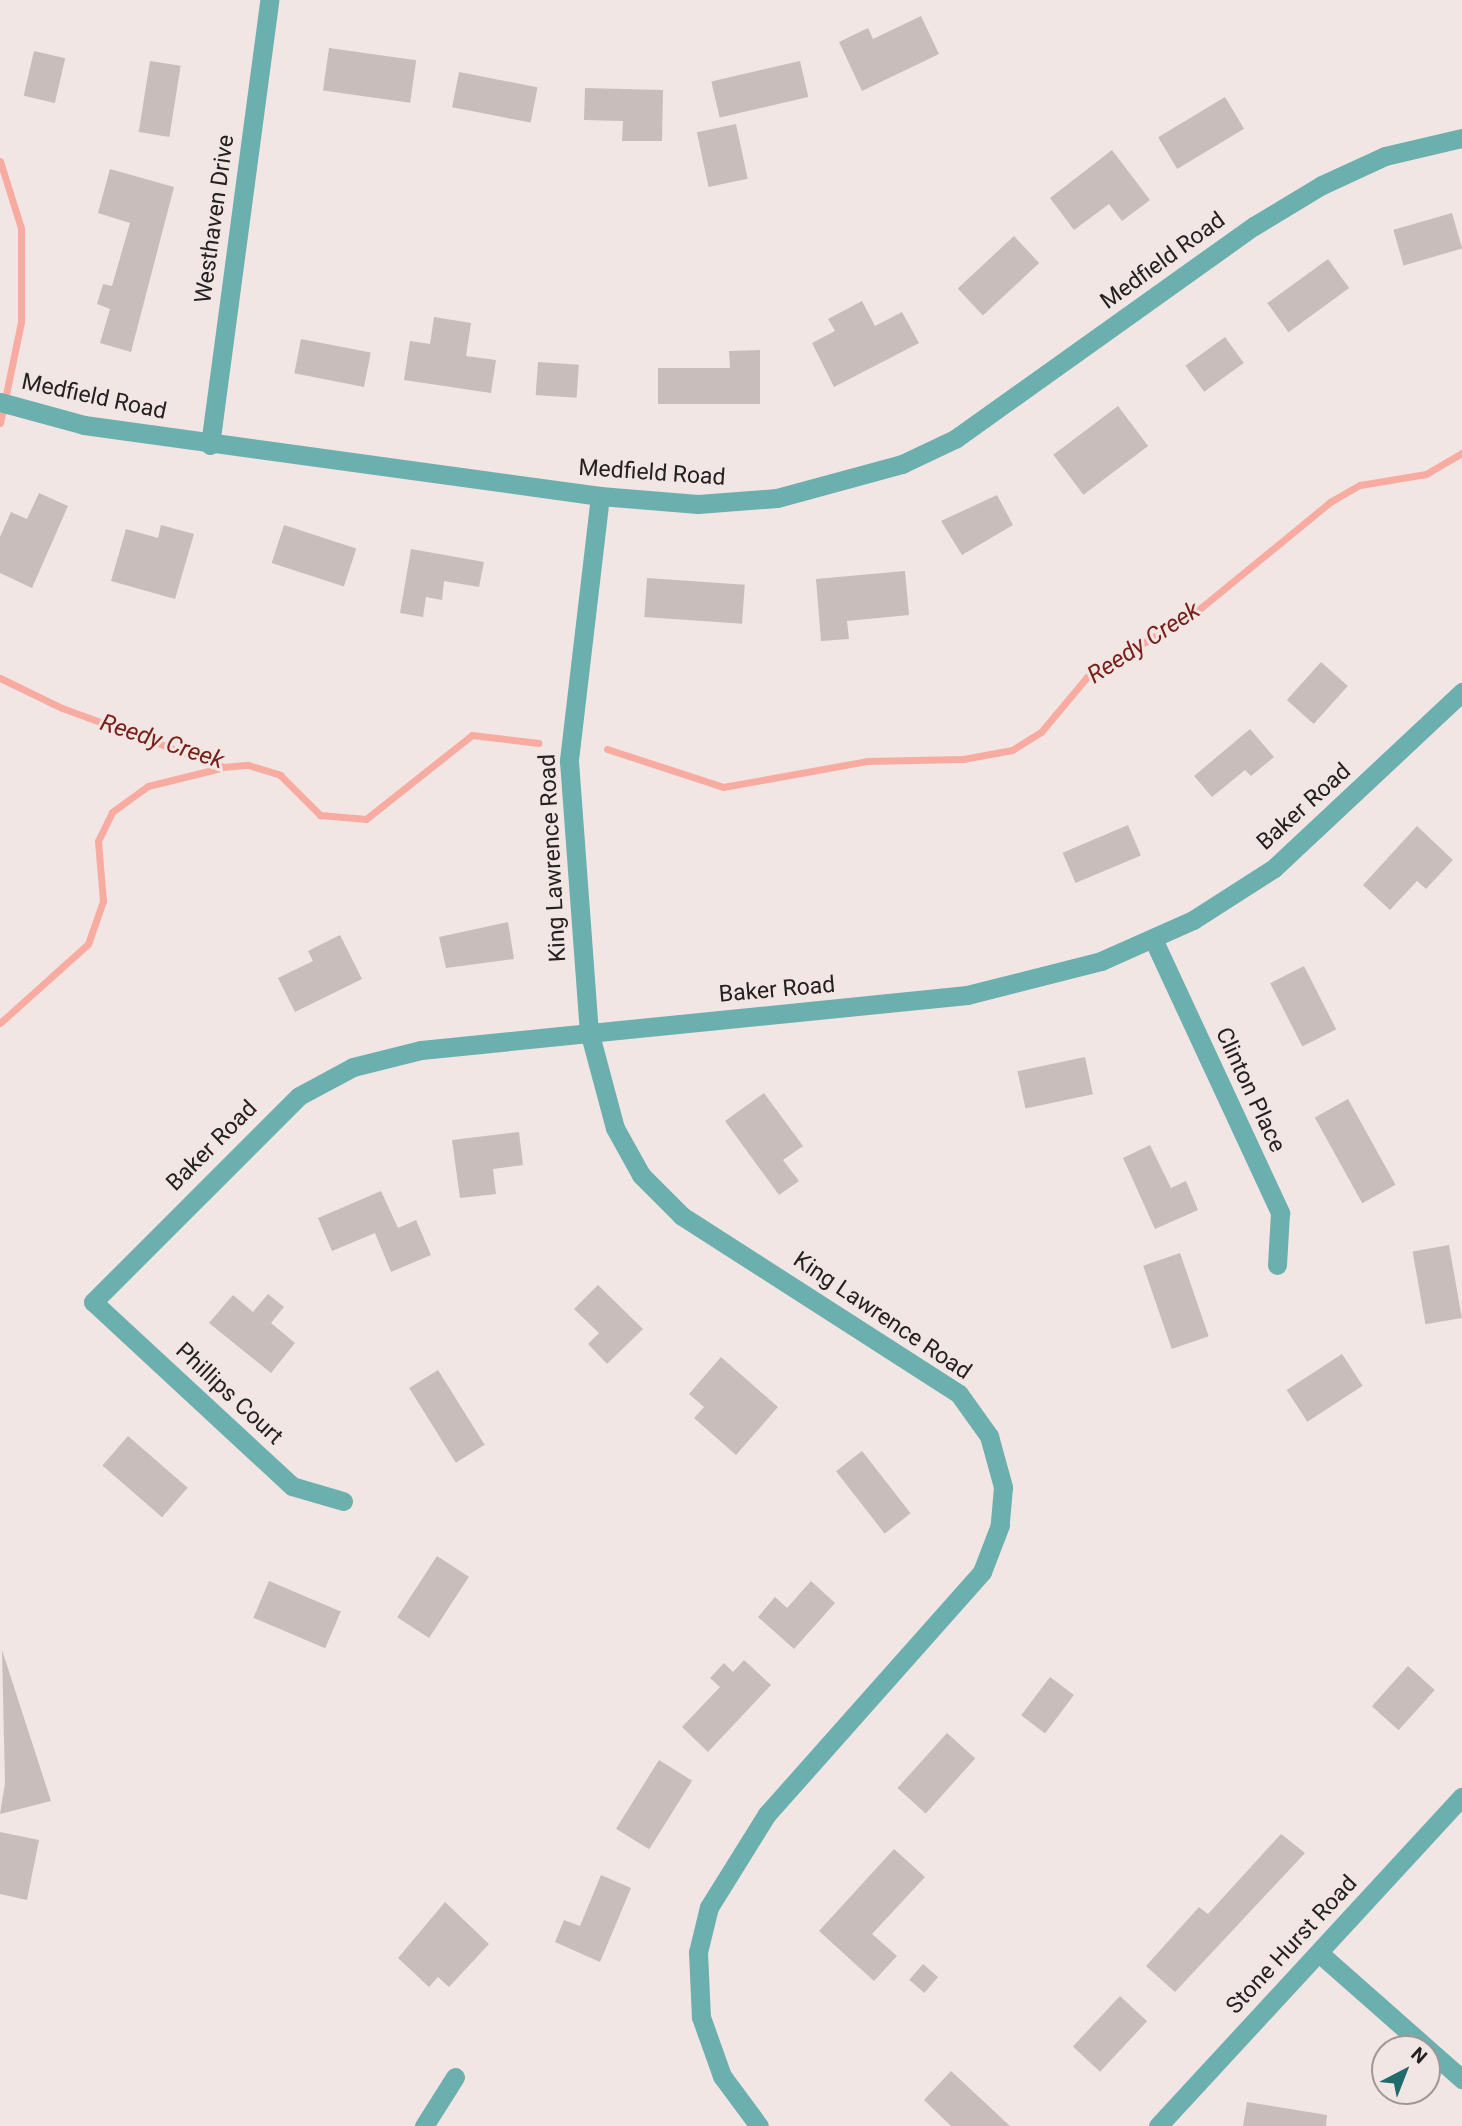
<!DOCTYPE html>
<html>
<head>
<meta charset="utf-8">
<style>
	body { margin:0 }
	#map { position:relative; width:1462px; height:2126px; overflow:hidden; background:#f2e6e4; font-family:Roboto,sans-serif }
	div>[style] { position:absolute }
	.stream>* { height:7px; margin:-3.5px; padding:0 3.5px; transform-origin:3.5px; border-radius:3.5px; background:#f8aca1 }
	.building>* { inset:0; background:#c8bdbb; transform-origin:0 0 }
	.street>* { height:19px; margin:-9.5px; padding:0 9.5px; transform-origin:9.5px; border-radius:9.5px; background:#6cafaf }
	span { translate:-50% -50%; white-space:nowrap; text-align:center; line-height:1.15; -webkit-text-stroke:6px #f2e6e4; paint-order:stroke }
	.street-label { font-size:23px; color:#252121 }
	.water-label { font-size:24px; color:#77211a; font-style:italic }
	.north { position:absolute; left:1371px; top:2035px; width:70px; height:70px; box-sizing:border-box; background:#f2e6e4; border:2px solid #a09796; border-radius:50%; rotate:42deg; font-size:19px; font-weight:700; line-height:28px; text-align:center; color:#252121 }
	.north::after { content:''; display:block; margin:auto; width:24px; height:32px; background:#206c6d; clip-path:polygon(50% 0,100% 100%,50% 72%,0 100%) }
</style>
</head>
<body>
<div id="map">
	<div class="stream">
		<i style="left:0;top:161px;width:70px;rotate:72.6deg"></i>
		<i style="left:21px;top:228px;width:94px;rotate:90deg"></i>
		<i style="left:21px;top:322px;width:103px;rotate:101.7deg"></i>
		<i style="left:0;top:678px;width:69px;rotate:25.8deg"></i>
		<i style="left:62px;top:708px;width:171px;rotate:20.1deg"></i>
		<i style="left:223px;top:767px;width:25px;rotate:-5deg"></i>
		<i style="left:248px;top:765px;width:34px;rotate:17deg"></i>
		<i style="left:280px;top:775px;width:57px;rotate:45deg"></i>
		<i style="left:320px;top:815px;width:46px;rotate:5deg"></i>
		<i style="left:366px;top:819px;width:135px;rotate:-38.4deg"></i>
		<i style="left:472px;top:735px;width:67px;rotate:6.8deg"></i>
		<i style="left:607px;top:749px;width:122px;rotate:18.1deg"></i>
		<i style="left:723px;top:787px;width:146px;rotate:-10.2deg"></i>
		<i style="left:867px;top:761px;width:96px;rotate:-1.2deg"></i>
		<i style="left:963px;top:759px;width:50px;rotate:-10.4deg"></i>
		<i style="left:1012px;top:750px;width:34px;rotate:-32deg"></i>
		<i style="left:1041px;top:732px;width:72px;rotate:-50.1deg"></i>
		<i style="left:1087px;top:677px;width:128px;rotate:-31deg"></i>
		<i style="left:1197px;top:611px;width:172px;rotate:-39.3deg"></i>
		<i style="left:1330px;top:502px;width:34px;rotate:-30deg"></i>
		<i style="left:1360px;top:485px;width:67px;rotate:-9.5deg"></i>
		<i style="left:1426px;top:474px;width:42px;rotate:-30.3deg"></i>
		<i style="left:0;top:1023px;width:118px;rotate:-41.9deg"></i>
		<i style="left:88px;top:944px;width:46px;rotate:-70.8deg"></i>
		<i style="left:103px;top:901px;width:60px;rotate:-94.8deg"></i>
		<i style="left:98px;top:841px;width:32px;rotate:-64deg"></i>
		<i style="left:112px;top:812px;width:44px;rotate:-35.8deg"></i>
		<i style="left:148px;top:786px;width:75px;rotate:-13.9deg"></i>
	</div>
	<div class="building">
		<i style="clip-path:polygon(921px 16px,939px 54px,862px 91px,839px 42px,868px 28px,873px 39px)"></i>
		<i style="left:329px;top:48px;width:88px;height:43px;rotate:8deg"></i>
		<i style="left:34px;top:51px;width:32px;height:46px;rotate:13deg"></i>
		<i style="left:150px;top:61px;width:31px;height:72px;rotate:9deg"></i>
		<i style="left:800px;top:61px;width:37px;height:91px;rotate:77deg"></i>
		<i style="left:459px;top:72px;width:80px;height:36px;rotate:11deg"></i>
		<i style="clip-path:polygon(585px 88px,663px 90px,662px 141px,622px 141px,623px 121px,584px 120px)"></i>
		<i style="left:1225px;top:97px;width:37px;height:78px;rotate:59deg"></i>
		<i style="left:736px;top:124px;width:56px;height:40px;rotate:78deg"></i>
		<i style="clip-path:polygon(1112px 150px,1150px 200px,1122px 221px,1109px 204px,1074px 230px,1050px 198px)"></i>
		<i style="clip-path:polygon(110px 169px,174px 187px,131px 352px,100px 343px,110px 309px,97px 304px,103px 284px,112px 286px,130px 223px,98px 213px)"></i>
		<i style="left:1452px;top:213px;width:37px;height:61px;rotate:74deg"></i>
		<i style="left:1014px;top:236px;width:37px;height:77px;rotate:47deg"></i>
		<i style="left:1328px;top:259px;width:36px;height:75px;rotate:54deg"></i>
		<i style="clip-path:polygon(862px 301px,875px 326px,902px 312px,919px 343px,834px 387px,812px 343px,835px 331px,828px 319px)"></i>
		<i style="clip-path:polygon(434px 317px,471px 323px,466px 356px,496px 360px,491px 393px,404px 380px,410px 341px,430px 344px)"></i>
		<i style="left:1225px;top:337px;width:32px;height:49px;rotate:54deg"></i>
		<i style="left:301px;top:339px;width:71px;height:35px;rotate:11deg"></i>
		<i style="clip-path:polygon(760px 350px,760px 404px,658px 404px,658px 368px,730px 368px,729px 351px)"></i>
		<i style="left:538px;top:362px;width:41px;height:33px;rotate:4deg"></i>
		<i style="left:1118px;top:406px;width:50px;height:81px;rotate:53deg"></i>
		<i style="clip-path:polygon(39px 493px,68px 506px,32px 588px,0 573px,0 537px,11px 512px,27px 519px)"></i>
		<i style="clip-path:polygon(997px 495px,1013px 525px,962px 555px,941px 521px)"></i>
		<i style="clip-path:polygon(161px 525px,194px 534px,175px 599px,111px 581px,126px 529px,158px 538px)"></i>
		<i style="left:284px;top:525px;width:76px;height:40px;rotate:18deg"></i>
		<i style="clip-path:polygon(411px 549px,484px 562px,479px 587px,444px 581px,442px 600px,426px 597px,423px 617px,400px 613px)"></i>
		<i style="clip-path:polygon(905px 571px,909px 615px,847px 621px,849px 639px,821px 641px,816px 579px)"></i>
		<i style="left:647px;top:578px;width:98px;height:39px;rotate:4deg"></i>
		<i style="left:1321px;top:662px;width:36px;height:51px;rotate:42deg"></i>
		<i style="clip-path:polygon(1250px 729px,1274px 757px,1251px 776px,1245px 770px,1212px 797px,1194px 776px)"></i>
		<i style="left:1128px;top:825px;width:33px;height:71px;rotate:67deg"></i>
		<i style="clip-path:polygon(1417px 826px,1453px 860px,1426px 889px,1417px 881px,1390px 910px,1363px 885px)"></i>
		<i style="clip-path:polygon(508px 922px,514px 959px,446px 968px,439px 937px)"></i>
		<i style="clip-path:polygon(340px 935px,362px 979px,295px 1012px,278px 978px,313px 961px,308px 951px)"></i>
		<i style="left:1304px;top:966px;width:71px;height:38px;rotate:63deg"></i>
		<i style="left:1085px;top:1057px;width:38px;height:69px;rotate:78deg"></i>
		<i style="clip-path:polygon(764px 1093px,803px 1146px,783px 1160px,799px 1181px,779px 1195px,725px 1121px)"></i>
		<i style="left:1348px;top:1099px;width:98px;height:38px;rotate:61deg"></i>
		<i style="clip-path:polygon(519px 1132px,523px 1165px,493px 1169px,496px 1194px,460px 1198px,452px 1140px)"></i>
		<i style="clip-path:polygon(1150px 1145px,1171px 1188px,1186px 1181px,1198px 1210px,1155px 1229px,1123px 1158px)"></i>
		<i style="clip-path:polygon(381px 1191px,398px 1228px,416px 1220px,431px 1255px,391px 1272px,375px 1233px,332px 1251px,318px 1218px)"></i>
		<i style="left:1449px;top:1245px;width:74px;height:37px;rotate:80deg"></i>
		<i style="left:1180px;top:1253px;width:88px;height:39px;rotate:71deg"></i>
		<i style="clip-path:polygon(598px 1285px,643px 1329px,607px 1364px,588px 1344px,599px 1333px,574px 1309px)"></i>
		<i style="clip-path:polygon(268px 1294px,284px 1307px,271px 1323px,295px 1343px,271px 1373px,209px 1323px,233px 1295px,253px 1312px)"></i>
		<i style="left:1342px;top:1354px;width:38px;height:66px;rotate:57deg"></i>
		<i style="clip-path:polygon(721px 1357px,778px 1407px,736px 1455px,694px 1418px,704px 1407px,689px 1394px)"></i>
		<i style="left:438px;top:1370px;width:88px;height:34px;rotate:58deg"></i>
		<i style="left:128px;top:1436px;width:79px;height:39px;rotate:41deg"></i>
		<i style="left:862px;top:1451px;width:79px;height:33px;rotate:52deg"></i>
		<i style="left:437px;top:1556px;width:38px;height:73px;rotate:33deg"></i>
		<i style="left:269px;top:1581px;width:78px;height:40px;rotate:23deg"></i>
		<i style="clip-path:polygon(811px 1581px,835px 1603px,794px 1649px,758px 1617px,775px 1597px,787px 1608px)"></i>
		<i style="clip-path:polygon(2px 1650px,51px 1801px,0 1814px,5px 1783px)"></i>
		<i style="clip-path:polygon(744px 1660px,771px 1685px,708px 1752px,682px 1727px,720px 1687px,710px 1678px,724px 1663px,733px 1672px)"></i>
		<i style="left:1408px;top:1666px;width:36px;height:54px;rotate:42deg"></i>
		<i style="left:1050px;top:1677px;width:30px;height:48px;rotate:37deg"></i>
		<i style="left:947px;top:1733px;width:38px;height:74px;rotate:42deg"></i>
		<i style="left:659px;top:1760px;width:39px;height:81px;rotate:32deg"></i>
		<i style="clip-path:polygon(0 1832px,39px 1840px,27px 1900px,0 1894px)"></i>
		<i style="clip-path:polygon(1281px 1834px,1305px 1853px,1175px 1992px,1146px 1966px,1199px 1907px,1208px 1914px)"></i>
		<i style="clip-path:polygon(894px 1849px,925px 1877px,872px 1934px,897px 1956px,874px 1981px,819px 1931px)"></i>
		<i style="clip-path:polygon(601px 1875px,631px 1888px,600px 1962px,555px 1942px,564px 1920px,580px 1926px)"></i>
		<i style="clip-path:polygon(445px 1902px,489px 1944px,449px 1987px,438px 1977px,429px 1987px,398px 1958px)"></i>
		<i style="left:923px;top:1964px;width:20px;height:21px;rotate:41deg"></i>
		<i style="left:1120px;top:1996px;width:37px;height:69px;rotate:43deg"></i>
		<i style="clip-path:polygon(951px 2071px,1010px 2126px,951px 2126px,924px 2100px)"></i>
		<i style="clip-path:polygon(1247px 2102px,1327px 2115px,1326px 2126px,1243px 2126px)"></i>
	</div>
	<div class="street">
		<i style="left:0;top:402px;width:87px;rotate:15.3deg"></i>
		<i style="left:84px;top:425px;width:521px;rotate:7.83deg"></i>
		<i style="left:600px;top:496px;width:98px;rotate:4.7deg"></i>
		<i style="left:698px;top:504px;width:79px;rotate:-4.3deg"></i>
		<i style="left:777px;top:498px;width:130px;rotate:-15.2deg"></i>
		<i style="left:902px;top:464px;width:59px;rotate:-25.3deg"></i>
		<i style="left:955px;top:439px;width:367px;rotate:-35.5deg"></i>
		<i style="left:1254px;top:226px;width:79px;rotate:-31.1deg"></i>
		<i style="left:1322px;top:185px;width:69px;rotate:-24.7deg"></i>
		<i style="left:1385px;top:156px;width:79px;rotate:-13.2deg"></i>
		<i style="left:210px;top:445px;width:449px;rotate:-82.4deg"></i>
		<i style="left:600px;top:496px;width:267px;rotate:96.7deg"></i>
		<i style="left:569px;top:761px;width:271px;rotate:85.8deg"></i>
		<i style="left:589px;top:1031px;width:100px;rotate:75deg"></i>
		<i style="left:615px;top:1128px;width:54px;rotate:61deg"></i>
		<i style="left:641px;top:1175px;width:58px;rotate:45deg"></i>
		<i style="left:682px;top:1216px;width:329px;rotate:32.7deg"></i>
		<i style="left:959px;top:1394px;width:52px;rotate:54.5deg"></i>
		<i style="left:989px;top:1436px;width:53px;rotate:74.6deg"></i>
		<i style="left:1003px;top:1487px;width:38px;rotate:95deg"></i>
		<i style="left:1000px;top:1525px;width:50px;rotate:111deg"></i>
		<i style="left:982px;top:1572px;width:324px;rotate:131.6deg"></i>
		<i style="left:767px;top:1814px;width:110px;rotate:121.9deg"></i>
		<i style="left:709px;top:1907px;width:46px;rotate:103.7deg"></i>
		<i style="left:698px;top:1952px;width:65px;rotate:87.4deg"></i>
		<i style="left:701px;top:2017px;width:63px;rotate:70.4deg"></i>
		<i style="left:722px;top:2076px;width:62px;rotate:53.5deg"></i>
		<i style="left:1154px;top:941px;width:300px;rotate:65.1deg"></i>
		<i style="left:1280px;top:1213px;width:52px;rotate:93.3deg"></i>
		<i style="left:343px;top:1501px;width:53px;rotate:-163.6deg"></i>
		<i style="left:292px;top:1486px;width:271px;rotate:-137.2deg"></i>
		<i style="left:93px;top:1302px;width:291px;rotate:-45deg"></i>
		<i style="left:299px;top:1096px;width:61px;rotate:-28.2deg"></i>
		<i style="left:353px;top:1067px;width:70px;rotate:-14deg"></i>
		<i style="left:421px;top:1050px;width:549px;rotate:-5.75deg"></i>
		<i style="left:967px;top:995px;width:138px;rotate:-14.2deg"></i>
		<i style="left:1101px;top:961px;width:101px;rotate:-24deg"></i>
		<i style="left:1193px;top:920px;width:96px;rotate:-32.7deg"></i>
		<i style="left:1274px;top:868px;width:258px;rotate:-43.1deg"></i>
		<i style="left:1319px;top:1953px;width:191px;rotate:41.4deg"></i>
		<i style="left:424px;top:2126px;width:58px;rotate:-57.7deg"></i>
		<i style="left:1158px;top:2126px;width:448px;rotate:-47.3deg"></i>
	</div>
	<div class="street-label">
		<span style="left:215px;top:219px;rotate:-82deg">Westhaven Drive</span>
		<span style="left:1163px;top:261px;rotate:-36deg">Medfield Road</span>
		<span style="left:94px;top:397px;rotate:12deg">Medfield Road</span>
		<span style="left:652px;top:473px;rotate:4deg">Medfield Road</span>
		<span style="left:1304px;top:807px;rotate:-42deg">Baker Road</span>
		<span style="left:553px;top:858px;rotate:-93deg">King Lawrence Road</span>
		<span style="left:777px;top:990px;rotate:-5deg">Baker Road</span>
		<span style="left:1250px;top:1090px;rotate:65deg">Clinton Place</span>
		<span style="left:212px;top:1146px;rotate:-45deg">Baker Road</span>
		<span style="left:882px;top:1316px;rotate:34deg">King Lawrence Road</span>
		<span style="left:229px;top:1394px;rotate:43deg">Phillips Court</span>
		<span style="left:1292px;top:1945px;rotate:-47deg">Stone Hurst Road</span>
	</div>
	<div class="water-label">
		<span style="left:1144px;top:643px;rotate:-33deg">Reedy Creek</span>
		<span style="left:162px;top:742px;rotate:18deg">Reedy Creek</span>
	</div>
	<div class="north">N</div>
</div>
</body>
</html>
